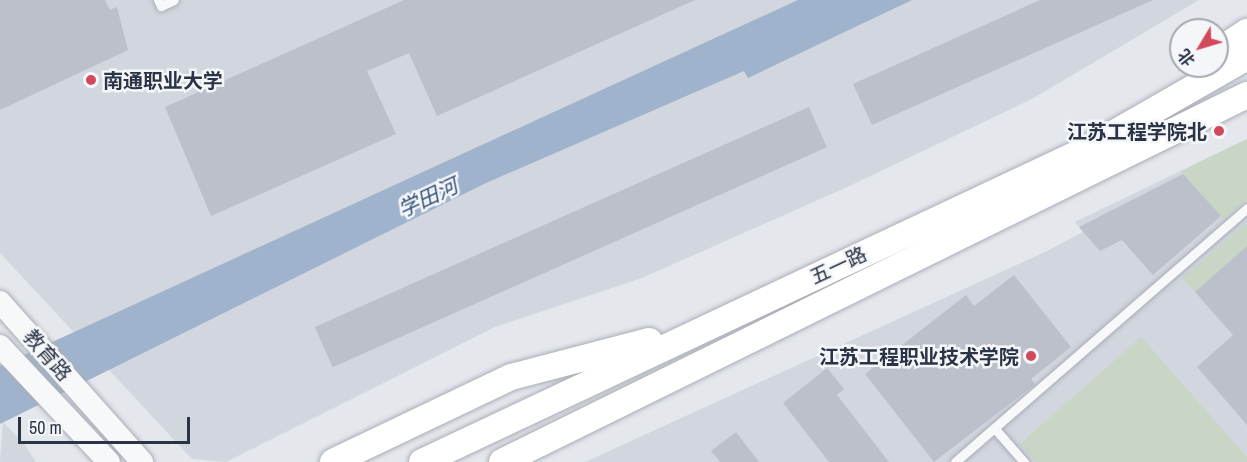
<!DOCTYPE html>
<html>
<head>
<meta charset="utf-8">
<style>
	body { margin:0 }
	#map { position:relative; width:1247px; height:462px; overflow:hidden; background:#e4e7ec; font-family:"Archivo Narrow","Noto Sans SC",sans-serif }
	div>[style] { position:absolute }
	.built>* { inset:0; background:#d2d6de }
	.green>* { inset:0; background:#c9d6c5 }
	.water>* { inset:0; background:#9fb4cc }
	.building>* { inset:0; background:#bbc0ca; transform-origin:0 0 }
	.roads { filter:drop-shadow(0 0 2px #a9aeb7) drop-shadow(0 0 2px #a9aeb7) }
	.service>* { height:9px; margin:-4.5px; padding:0 4.5px; transform-origin:4.5px; border-radius:4.5px; background:#f7f8fa }
	.tertiary>* { height:22px; margin:-11px; padding:0 11px; transform-origin:11px; border-radius:11px; background:#f7f8fa }
	.secondary>* { height:26px; margin:-13px; padding:0 13px; transform-origin:13px; border-radius:13px; background:#fff }
	.dots>* { width:16px; height:16px; translate:-50% -50%; box-sizing:border-box; border:3px solid #f4f6f9; border-radius:50% }
	span { translate:-50% -50%; white-space:nowrap; text-align:center; line-height:1.15; -webkit-text-stroke:5px #f4f6f9; paint-order:stroke }
	.poi-label { font-size:20px; color:#2b3445; font-weight:700 }
	.left { translate:0 -50%; text-align:left }
	.right { translate:-100% -50%; text-align:right }
	.street-label { font-size:20px; color:#2b3445 }
	.water-label { font-size:21px; color:#34527a; font-style:italic }
	.north { position:absolute; left:1169px; top:18px; width:60px; height:60px; box-sizing:border-box; background:#f4f6f9; border:2px solid #a4a8b1; border-radius:50%; rotate:232deg; font-size:16px; font-weight:700; line-height:24px; text-align:center; color:#2b3445 }
	.north::after { content:''; display:block; margin:auto; width:21px; height:27px; background:#d1495b; clip-path:polygon(50% 0,100% 100%,50% 72%,0 100%) }
	.scale { position:absolute; left:18px; top:417px; width:172px; height:27px; box-sizing:border-box; border:3px solid #2b3445; border-top:0; padding-left:8px; font-size:18px; line-height:21px; white-space:nowrap; color:#2b3445; -webkit-text-stroke:4px #f4f6f9; paint-order:stroke }
</style>
</head>
<body>
<div id="map">
	<div class="built">
		<i style="clip-path:polygon(0 0,1199px 0,1032px 99px,843px 189px,642px 278px,495px 327px,226px 462px,192px 459px,0 253px)"></i>
		<i style="clip-path:polygon(1247px 139px,1247px 462px,585px 462px,1047px 251px,1083px 232px,1075px 222px)"></i>
		<i style="clip-path:polygon(3px 422px,24px 444px,36px 462px,0 462px)"></i>
	</div>
	<div class="green">
		<i style="clip-path:polygon(1247px 139px,1247px 198px,1223px 219px,1181px 171px)"></i>
		<i style="clip-path:polygon(1247px 223px,1247px 256px,1242px 251px,1195px 292px,1182px 278px)"></i>
		<i style="clip-path:polygon(1141px 337px,1247px 457px,1247px 462px,1036px 462px,1020px 444px)"></i>
	</div>
	<div class="water">
		<i style="clip-path:polygon(798px 0,912px 0,748px 78px,744px 71px,486px 183px,0 424px,0 366px)"></i>
	</div>
	<div class="building">
		<i style="clip-path:polygon(0 0,105px 0,110px 10px,117px 7px,128px 50px,0 110px)"></i>
		<i style="clip-path:polygon(404px 0,695px 0,437px 116px,409px 53px,367px 71px,396px 134px,211px 216px,165px 107px)"></i>
		<i style="clip-path:polygon(1040px 0,1153px 0,872px 125px,853px 84px)"></i>
		<i style="left:809px;top:107px;width:44px;height:541px;rotate:66deg"></i>
		<i style="clip-path:polygon(1183px 174px,1221px 216px,1153px 275px,1122px 240px,1100px 251px,1079px 227px)"></i>
		<i style="clip-path:polygon(1247px 246px,1247px 425px,1197px 367px,1233px 335px,1195px 292px)"></i>
		<i style="clip-path:polygon(1014px 275px,1071px 347px,1031px 379px,1035px 384px,934px 462px,865px 374px,966px 295px,974px 306px)"></i>
		<i style="clip-path:polygon(827px 368px,844px 389px,837px 395px,889px 462px,829px 462px,783px 403px)"></i>
		<i style="clip-path:polygon(736px 432px,759px 462px,720px 462px,711px 451px)"></i>
	</div>
	<div class="roads">
		<div class="service">
			<i style="left:158px;top:0;width:7px;rotate:63deg"></i>
			<i style="left:161px;top:6px;width:14px;rotate:-25deg"></i>
			<i style="left:996px;top:430px;width:43px;rotate:48.8deg"></i>
			<i style="left:955px;top:462px;width:387px;rotate:-41deg"></i>
		</div>
		<div class="tertiary">
			<i style="left:0;top:302px;width:214px;rotate:48.4deg"></i>
			<i style="left:0;top:346px;width:159px;rotate:46.8deg"></i>
		</div>
		<div class="secondary">
			<i style="left:1217px;top:52px;width:36px;rotate:-34deg"></i>
			<i style="left:333px;top:462px;width:197px;rotate:-25.5deg"></i>
			<i style="left:511px;top:377px;width:143px;rotate:-14.6deg"></i>
			<i style="left:422px;top:462px;width:731px;rotate:-25.2deg"></i>
			<i style="left:1083px;top:151px;width:189px;rotate:-29.8deg"></i>
			<i style="left:502px;top:462px;width:830px;rotate:-26.23deg"></i>
		</div>
	</div>
	<div class="dots">
		<i style="left:91px;top:80px;background:#d1495b"></i>
		<i style="left:1219px;top:131px;background:#d1495b"></i>
		<i style="left:1031px;top:356px;background:#d1495b"></i>
	</div>
	<div class="poi-label">
		<span class="left" style="left:103px;top:80px">南通职业大学</span>
		<span class="right" style="left:1207px;top:131px">江苏工程学院北</span>
		<span class="right" style="left:1019px;top:356px">江苏工程职业技术学院</span>
	</div>
	<div class="street-label">
		<span style="left:838px;top:265px;rotate:-25deg">五一路</span>
		<span style="left:48px;top:355px;rotate:49deg">教育路</span>
	</div>
	<div class="water-label">
		<span style="left:428px;top:198px;rotate:-25deg">学田河</span>
	</div>
	<div class="north">北</div>
	<div class="scale">50 m</div>
</div>
</body>
</html>
